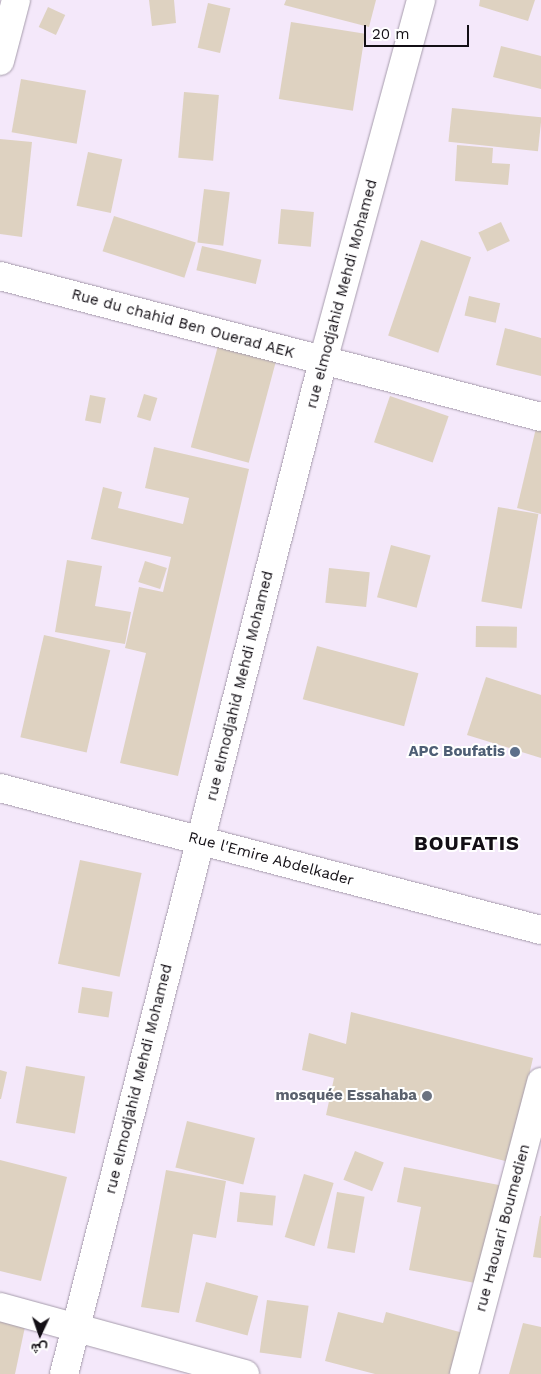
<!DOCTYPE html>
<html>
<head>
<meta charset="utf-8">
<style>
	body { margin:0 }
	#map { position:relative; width:541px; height:1374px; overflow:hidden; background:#f4e8fa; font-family:"Work Sans",Vazirmatn,sans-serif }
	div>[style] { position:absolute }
	.building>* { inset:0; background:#ded2c1; transform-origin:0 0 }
	.roads { filter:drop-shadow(0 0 1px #a69cac) drop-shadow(0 0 1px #a69cac) }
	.minor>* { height:28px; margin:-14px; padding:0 14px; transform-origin:14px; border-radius:14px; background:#fff }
	.secondary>* { height:28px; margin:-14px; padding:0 14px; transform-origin:14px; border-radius:14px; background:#fff }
	.dots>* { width:14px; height:14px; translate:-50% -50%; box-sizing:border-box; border:2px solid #fff; border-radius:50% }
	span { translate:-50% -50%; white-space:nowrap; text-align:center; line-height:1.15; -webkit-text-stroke:4px #fff; paint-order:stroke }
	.street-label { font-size:15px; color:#130f15 }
	.service-label { font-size:15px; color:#4e5e75; font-weight:700 }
	.right { translate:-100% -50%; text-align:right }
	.worship-label { font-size:15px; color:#5b616d; font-weight:700 }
	.district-label { font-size:20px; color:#130f15; font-weight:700; letter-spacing:1px }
	.north { position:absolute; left:15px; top:1309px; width:50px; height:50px; -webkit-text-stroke:4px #fff; paint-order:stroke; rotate:183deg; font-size:14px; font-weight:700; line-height:20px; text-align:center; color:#130f15 }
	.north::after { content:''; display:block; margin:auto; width:18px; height:22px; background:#130f15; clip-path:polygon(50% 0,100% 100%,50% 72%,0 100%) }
	.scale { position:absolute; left:364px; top:25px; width:105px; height:22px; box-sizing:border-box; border:2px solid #130f15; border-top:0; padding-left:6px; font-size:15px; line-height:18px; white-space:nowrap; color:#130f15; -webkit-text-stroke:4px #fff; paint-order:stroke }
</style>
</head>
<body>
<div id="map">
	<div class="building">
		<i style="clip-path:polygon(149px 0,174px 0,176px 23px,152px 26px)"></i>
		<i style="clip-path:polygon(286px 0,376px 0,369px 27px,284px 5px)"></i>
		<i style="clip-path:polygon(480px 0,535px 0,528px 21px,479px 6px)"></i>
		<i style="left:208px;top:3px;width:23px;height:46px;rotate:13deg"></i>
		<i style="left:48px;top:7px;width:19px;height:22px;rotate:25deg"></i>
		<i style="left:291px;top:22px;width:75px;height:78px;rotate:9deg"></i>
		<i style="clip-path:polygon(501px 46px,541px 56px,541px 89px,493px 77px)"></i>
		<i style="left:21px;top:79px;width:66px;height:54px;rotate:10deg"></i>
		<i style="left:184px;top:92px;width:35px;height:66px;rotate:5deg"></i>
		<i style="left:452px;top:108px;width:90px;height:34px;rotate:6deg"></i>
		<i style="clip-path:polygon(0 139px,32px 142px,22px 237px,0 234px)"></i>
		<i style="clip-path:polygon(457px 145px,493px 148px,492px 163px,510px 164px,508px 185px,455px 181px)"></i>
		<i style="left:88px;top:152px;width:35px;height:55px;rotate:12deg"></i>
		<i style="left:204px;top:189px;width:26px;height:54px;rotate:7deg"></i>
		<i style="left:281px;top:209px;width:33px;height:35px;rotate:5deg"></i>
		<i style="left:114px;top:216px;width:86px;height:37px;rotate:18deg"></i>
		<i style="left:501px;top:222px;width:21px;height:25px;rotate:65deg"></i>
		<i style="left:421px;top:240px;width:53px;height:101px;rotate:19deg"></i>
		<i style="left:202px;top:246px;width:61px;height:25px;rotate:13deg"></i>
		<i style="left:469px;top:296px;width:32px;height:20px;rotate:13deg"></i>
		<i style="clip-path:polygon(505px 328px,541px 338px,541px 376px,496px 365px)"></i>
		<i style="left:219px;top:342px;width:60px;height:109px;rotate:15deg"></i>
		<i style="left:144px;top:394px;width:14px;height:24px;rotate:17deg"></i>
		<i style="left:90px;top:395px;width:16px;height:26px;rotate:11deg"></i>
		<i style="left:390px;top:396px;width:62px;height:49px;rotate:19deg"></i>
		<i style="clip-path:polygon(536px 428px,541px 430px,541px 514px,517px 508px)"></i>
		<i style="clip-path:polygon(154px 447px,249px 469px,178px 776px,120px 763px,146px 653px,125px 648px,139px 587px,163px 592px,171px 557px,91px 539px,103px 487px,122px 492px,118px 508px,183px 524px,189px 498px,145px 488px)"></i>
		<i style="left:498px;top:507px;width:41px;height:96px;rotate:10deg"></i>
		<i style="left:391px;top:545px;width:41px;height:54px;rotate:15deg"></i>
		<i style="clip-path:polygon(67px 560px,102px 566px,95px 606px,131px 612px,125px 644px,55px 632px)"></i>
		<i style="left:145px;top:561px;width:23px;height:22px;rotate:18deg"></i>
		<i style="left:329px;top:568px;width:41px;height:35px;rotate:6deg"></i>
		<i style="left:476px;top:626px;width:41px;height:21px;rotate:1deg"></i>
		<i style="left:44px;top:635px;width:68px;height:105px;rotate:13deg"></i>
		<i style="left:317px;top:646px;width:105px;height:55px;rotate:15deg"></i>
		<i style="clip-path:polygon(486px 677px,541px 695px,541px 758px,467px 735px)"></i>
		<i style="left:80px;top:860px;width:63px;height:106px;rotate:12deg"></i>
		<i style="left:82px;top:987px;width:31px;height:26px;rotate:9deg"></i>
		<i style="clip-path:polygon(351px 1012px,533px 1058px,509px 1162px,326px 1115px,334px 1078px,302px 1070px,309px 1033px,346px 1044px)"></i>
		<i style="left:26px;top:1066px;width:60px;height:58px;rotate:10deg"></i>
		<i style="clip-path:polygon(0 1070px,7px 1072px,1px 1099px,0 1099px)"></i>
		<i style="left:187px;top:1121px;width:70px;height:48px;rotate:14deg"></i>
		<i style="left:355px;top:1151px;width:31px;height:31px;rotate:22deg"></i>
		<i style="clip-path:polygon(0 1160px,67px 1177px,41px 1281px,0 1271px)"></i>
		<i style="clip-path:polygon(404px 1167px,499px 1185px,480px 1284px,409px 1270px,421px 1207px,397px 1202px)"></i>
		<i style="clip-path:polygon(166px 1170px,226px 1181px,216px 1238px,193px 1234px,179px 1313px,141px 1307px)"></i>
		<i style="left:304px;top:1174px;width:31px;height:66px;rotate:17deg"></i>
		<i style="left:240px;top:1192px;width:36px;height:30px;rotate:6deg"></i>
		<i style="left:337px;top:1192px;width:28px;height:57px;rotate:10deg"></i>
		<i style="clip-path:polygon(540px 1216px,541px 1216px,541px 1258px,533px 1257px)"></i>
		<i style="left:206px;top:1282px;width:54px;height:41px;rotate:15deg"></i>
		<i style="left:267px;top:1300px;width:42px;height:53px;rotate:8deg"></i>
		<i style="clip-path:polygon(338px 1312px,383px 1323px,386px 1312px,467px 1334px,457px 1374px,375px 1374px,325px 1361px)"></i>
		<i style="clip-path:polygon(0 1317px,26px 1322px,15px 1374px,0 1374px)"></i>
		<i style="clip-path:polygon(523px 1323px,541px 1327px,541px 1374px,509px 1374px)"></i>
	</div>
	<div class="roads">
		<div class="minor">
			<i style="left:0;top:61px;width:63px;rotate:-75.3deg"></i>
			<i style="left:0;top:276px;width:559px;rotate:14.61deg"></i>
			<i style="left:0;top:1307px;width:254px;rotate:15.3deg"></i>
			<i style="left:464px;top:1374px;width:302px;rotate:-75.2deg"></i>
		</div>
		<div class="secondary">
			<i style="left:0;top:788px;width:559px;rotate:14.71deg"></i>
			<i style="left:64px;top:1374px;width:1046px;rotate:-75.66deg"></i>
			<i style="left:323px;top:361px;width:374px;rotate:-74.8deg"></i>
		</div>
	</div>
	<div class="dots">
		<i style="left:515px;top:752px;background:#5c6f8a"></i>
		<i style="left:427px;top:1096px;background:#6b7280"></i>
	</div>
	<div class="street-label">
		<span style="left:342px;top:294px;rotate:-75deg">rue elmodjahid Mehdi Mohamed</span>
		<span style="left:183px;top:324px;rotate:15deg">Rue du chahid Ben Ouerad AEK</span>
		<span style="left:240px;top:686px;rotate:-76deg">rue elmodjahid Mehdi Mohamed</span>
		<span style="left:271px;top:859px;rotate:15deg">Rue l'Emire Abdelkader</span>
		<span style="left:139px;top:1079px;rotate:-76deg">rue elmodjahid Mehdi Mohamed</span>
		<span style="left:503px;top:1228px;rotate:-75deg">rue Haouari Boumedien</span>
	</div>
	<div class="service-label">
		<span class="right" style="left:505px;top:752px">APC Boufatis</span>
	</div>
	<div class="worship-label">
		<span class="right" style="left:417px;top:1096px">mosquée Essahaba</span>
	</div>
	<div class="district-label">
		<span style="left:467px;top:843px">BOUFATIS</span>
	</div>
	<div class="north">ش</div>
	<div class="scale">20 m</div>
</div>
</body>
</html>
